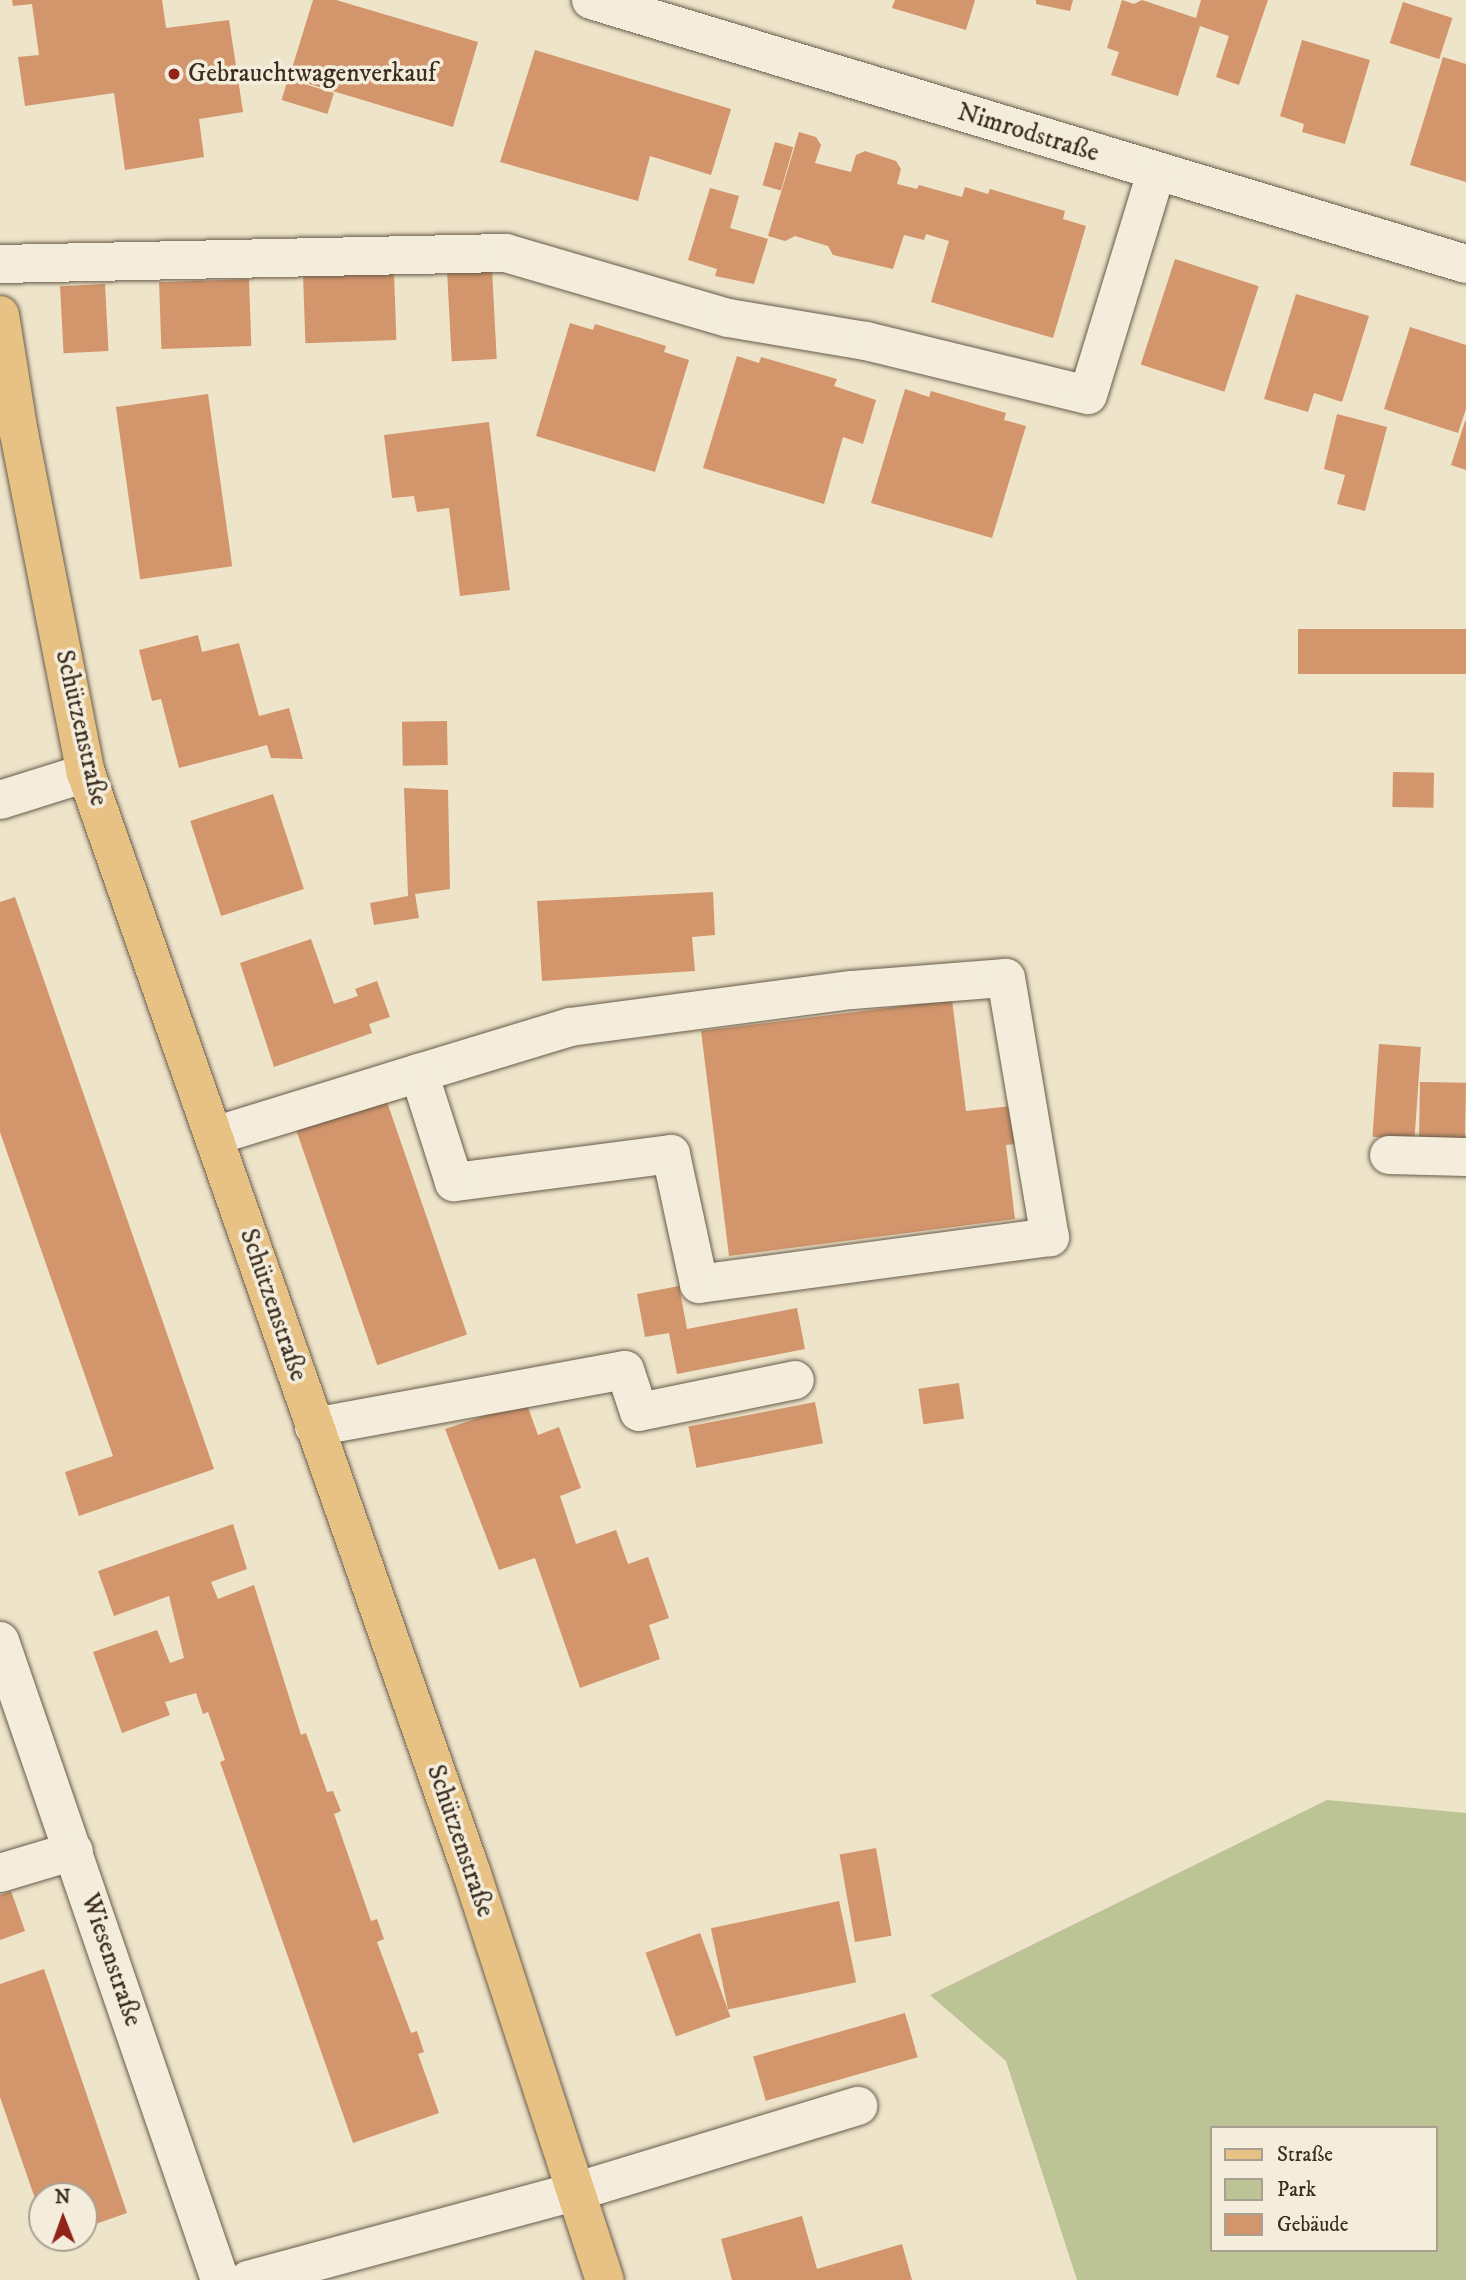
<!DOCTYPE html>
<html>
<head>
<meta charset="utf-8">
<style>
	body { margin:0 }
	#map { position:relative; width:1466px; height:2280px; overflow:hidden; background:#eee4c9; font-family:"IM FELL DW Pica",serif }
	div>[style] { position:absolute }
	.green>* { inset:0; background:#bcc394 }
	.building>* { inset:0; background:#d2956c; transform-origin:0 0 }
	.roads { filter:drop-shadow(0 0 2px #685b4b) drop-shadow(0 0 2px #685b4b) }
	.minor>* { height:38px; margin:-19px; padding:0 19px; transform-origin:19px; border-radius:19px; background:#f4eddc }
	.major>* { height:38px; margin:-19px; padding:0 19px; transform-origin:19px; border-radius:19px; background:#e7c284 }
	.dots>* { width:19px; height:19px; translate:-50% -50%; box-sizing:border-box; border:4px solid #f4eddc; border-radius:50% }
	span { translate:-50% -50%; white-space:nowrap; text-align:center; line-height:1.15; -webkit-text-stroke:7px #f4eddc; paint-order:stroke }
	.poi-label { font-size:26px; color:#3c2d21 }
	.left { translate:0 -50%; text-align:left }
	.street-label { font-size:26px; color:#3c2d21 }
	.legend { position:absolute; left:1210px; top:2126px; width:228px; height:126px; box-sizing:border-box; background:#f4eddc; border:2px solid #aaa091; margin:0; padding:9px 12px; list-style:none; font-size:21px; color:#3c2d21 }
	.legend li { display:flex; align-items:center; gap:14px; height:35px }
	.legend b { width:35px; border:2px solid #aaa091 }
	.north { position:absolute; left:28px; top:2182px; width:70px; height:70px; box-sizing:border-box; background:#f4eddc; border:2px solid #aaa091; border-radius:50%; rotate:359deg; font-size:19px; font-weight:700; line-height:28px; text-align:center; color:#3c2d21 }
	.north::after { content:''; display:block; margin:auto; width:24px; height:32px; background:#8f2418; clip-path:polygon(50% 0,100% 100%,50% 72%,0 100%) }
</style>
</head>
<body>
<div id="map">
	<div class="green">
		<i style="clip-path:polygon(evenodd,1327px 1800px,1466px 1813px,1466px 2280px,1077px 2280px,1006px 2061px,930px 1995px,1327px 1800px,1212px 2128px,1436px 2128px,1436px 2250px,1212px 2250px,1212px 2128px)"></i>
	</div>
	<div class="building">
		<i style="clip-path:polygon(12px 0,162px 0,166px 28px,229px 20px,243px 112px,199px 119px,204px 157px,125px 170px,114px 93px,25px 106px,18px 57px,39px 55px,32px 4px,13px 6px)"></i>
		<i style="clip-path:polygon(313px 0,336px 0,478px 42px,453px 127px,289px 78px)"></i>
		<i style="clip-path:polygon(895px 0,975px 0,966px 30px,892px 8px)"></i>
		<i style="clip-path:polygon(1036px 0,1073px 0,1070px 11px,1036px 4px)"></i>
		<i style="clip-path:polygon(1122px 0,1134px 4px,1142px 0,1196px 18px,1201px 0,1268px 0,1239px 85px,1216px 77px,1229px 36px,1200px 26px,1178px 96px,1111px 75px,1119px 52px,1107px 48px)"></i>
		<i style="left:1403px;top:2px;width:52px;height:43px;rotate:18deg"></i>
		<i style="clip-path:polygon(1302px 40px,1370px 60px,1345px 144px,1302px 132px,1304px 124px,1280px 116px)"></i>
		<i style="clip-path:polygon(535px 50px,731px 109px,711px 175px,650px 156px,638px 201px,500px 162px)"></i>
		<i style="clip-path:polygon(1443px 57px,1466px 64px,1466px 182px,1410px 165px)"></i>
		<i style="left:288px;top:79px;width:48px;height:22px;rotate:17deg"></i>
		<i style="clip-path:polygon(799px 132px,816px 137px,821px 145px,815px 163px,851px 172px,856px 155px,865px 151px,896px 161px,901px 169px,897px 184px,917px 189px,919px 185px,962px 197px,965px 187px,988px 194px,990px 189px,1065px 211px,1063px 219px,1086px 226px,1053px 338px,931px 302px,949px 241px,926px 234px,924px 240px,904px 235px,893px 269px,833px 255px,828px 246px,795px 236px,785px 241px,768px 236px)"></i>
		<i style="left:775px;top:142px;width:19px;height:45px;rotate:16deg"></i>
		<i style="clip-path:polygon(710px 188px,739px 196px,730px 228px,768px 239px,754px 284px,715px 276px,717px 269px,688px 260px)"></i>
		<i style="left:1175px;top:259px;width:88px;height:111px;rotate:18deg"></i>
		<i style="left:492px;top:269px;width:90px;height:45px;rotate:87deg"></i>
		<i style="left:394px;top:272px;width:68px;height:91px;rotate:88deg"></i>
		<i style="left:249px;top:279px;width:67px;height:90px;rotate:88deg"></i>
		<i style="left:105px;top:284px;width:67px;height:45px;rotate:87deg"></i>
		<i style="clip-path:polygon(1296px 294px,1369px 316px,1342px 402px,1314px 393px,1308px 412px,1264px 399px)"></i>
		<i style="clip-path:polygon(570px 323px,593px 330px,595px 324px,666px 346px,664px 352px,689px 360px,655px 472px,536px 436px)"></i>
		<i style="clip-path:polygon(1410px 327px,1466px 345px,1466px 409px,1458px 433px,1384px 409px)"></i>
		<i style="clip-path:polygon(737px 356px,759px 363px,761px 357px,837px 379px,834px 386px,876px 400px,863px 444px,843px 437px,824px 504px,703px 468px)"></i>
		<i style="clip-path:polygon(905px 389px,929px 397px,931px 391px,1006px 413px,1004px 420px,1026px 426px,992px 538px,871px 503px)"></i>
		<i style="left:208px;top:394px;width:174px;height:93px;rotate:82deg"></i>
		<i style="clip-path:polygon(1337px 414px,1387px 427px,1365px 511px,1337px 504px,1345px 475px,1324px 469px)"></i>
		<i style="clip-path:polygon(1465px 421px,1466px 421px,1466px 470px,1451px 465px)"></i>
		<i style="clip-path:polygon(489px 422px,510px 590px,460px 596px,449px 508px,417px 512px,414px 496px,392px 498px,384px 435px)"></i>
		<i style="left:1298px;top:629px;width:168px;height:45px"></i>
		<i style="clip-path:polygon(198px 635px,202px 652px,239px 643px,259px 716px,289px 708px,303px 759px,271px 758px,267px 745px,179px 768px,161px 699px,152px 701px,139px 650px)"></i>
		<i style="left:447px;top:721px;width:44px;height:45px;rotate:89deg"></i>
		<i style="left:1393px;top:772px;width:41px;height:35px;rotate:1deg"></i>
		<i style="clip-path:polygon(404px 788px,448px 790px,450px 889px,415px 894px,419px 918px,374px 925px,370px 903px,408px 896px)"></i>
		<i style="left:273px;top:794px;width:100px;height:87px;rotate:72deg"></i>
		<i style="clip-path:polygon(713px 892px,715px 935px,692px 937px,695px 971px,542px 981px,537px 901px)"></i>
		<i style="clip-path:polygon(15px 897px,214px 1469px,79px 1516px,65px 1472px,113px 1456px,0 1132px,0 902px)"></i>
		<i style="clip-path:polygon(311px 939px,334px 1004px,358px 996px,355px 989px,377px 981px,390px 1017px,369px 1024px,372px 1033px,274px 1067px,240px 963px)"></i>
		<i style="clip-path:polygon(952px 1000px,966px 1111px,1012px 1106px,1017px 1144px,1006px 1145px,1015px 1219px,729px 1256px,701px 1031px)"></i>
		<i style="left:1379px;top:1044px;width:42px;height:93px;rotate:4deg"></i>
		<i style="left:1420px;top:1082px;width:46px;height:58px;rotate:1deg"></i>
		<i style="left:386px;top:1099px;width:249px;height:95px;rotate:71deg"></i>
		<i style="clip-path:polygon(679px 1286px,687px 1329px,797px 1308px,805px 1349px,677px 1374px,669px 1333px,645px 1337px,637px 1294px)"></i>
		<i style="left:959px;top:1383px;width:36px;height:41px;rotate:82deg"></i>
		<i style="clip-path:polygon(526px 1402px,538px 1435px,559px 1427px,581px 1488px,560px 1496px,576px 1544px,616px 1530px,628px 1564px,648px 1557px,669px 1618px,649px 1625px,660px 1659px,580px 1688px,535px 1558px,499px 1570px,445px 1429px)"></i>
		<i style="left:815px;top:1402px;width:42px;height:129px;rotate:79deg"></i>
		<i style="clip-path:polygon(233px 1524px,247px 1569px,211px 1582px,218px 1599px,254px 1585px,301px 1735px,306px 1733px,327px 1792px,333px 1791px,341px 1811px,334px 1814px,371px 1921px,377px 1919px,384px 1939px,377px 1942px,411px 2033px,417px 2031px,424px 2052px,418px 2054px,439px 2113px,353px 2143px,220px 1762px,225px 1760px,208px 1712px,203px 1714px,196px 1693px,165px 1702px,170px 1715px,122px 1733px,93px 1652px,157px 1630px,170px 1663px,184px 1658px,169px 1596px,114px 1616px,98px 1571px)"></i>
		<i style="left:876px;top:1848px;width:89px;height:37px;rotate:80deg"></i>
		<i style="clip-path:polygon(11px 1891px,25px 1931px,0 1940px,0 1895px)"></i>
		<i style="left:839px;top:1901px;width:83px;height:131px;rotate:78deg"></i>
		<i style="left:700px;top:1933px;width:89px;height:58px;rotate:70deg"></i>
		<i style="clip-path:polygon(44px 1969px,127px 2213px,84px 2228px,84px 2196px,42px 2196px,42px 2219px,0 2097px,0 1984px)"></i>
		<i style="left:905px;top:2013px;width:46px;height:158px;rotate:74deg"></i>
		<i style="clip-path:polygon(802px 2216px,817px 2269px,902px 2244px,912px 2280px,732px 2280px,721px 2239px)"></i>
	</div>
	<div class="roads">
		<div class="minor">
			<i style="left:591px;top:0;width:914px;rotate:16.79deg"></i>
			<i style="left:0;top:264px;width:506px;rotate:-1.25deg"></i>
			<i style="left:506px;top:253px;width:231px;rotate:16.3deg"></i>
			<i style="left:728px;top:318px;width:140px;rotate:9.5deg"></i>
			<i style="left:866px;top:341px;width:228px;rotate:13.7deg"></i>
			<i style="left:1088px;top:395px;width:233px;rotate:-73deg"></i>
			<i style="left:0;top:800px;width:90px;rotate:-17.4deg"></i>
			<i style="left:214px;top:1136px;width:214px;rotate:-17.1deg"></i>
			<i style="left:419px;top:1073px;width:158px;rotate:-16.9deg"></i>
			<i style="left:570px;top:1027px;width:284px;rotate:-7.5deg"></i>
			<i style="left:852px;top:990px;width:154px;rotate:-4.5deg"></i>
			<i style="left:1006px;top:978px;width:263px;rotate:80.4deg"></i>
			<i style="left:1050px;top:1237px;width:354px;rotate:172.4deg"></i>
			<i style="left:699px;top:1284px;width:133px;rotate:-102.2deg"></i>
			<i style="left:671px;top:1154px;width:219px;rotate:172.6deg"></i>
			<i style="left:454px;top:1182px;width:114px;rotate:-107.8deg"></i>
			<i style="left:1389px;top:1155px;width:77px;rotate:1.5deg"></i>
			<i style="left:314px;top:1427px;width:316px;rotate:-10.4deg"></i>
			<i style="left:625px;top:1370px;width:44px;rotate:71.6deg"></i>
			<i style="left:639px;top:1412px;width:159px;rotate:-11.6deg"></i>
			<i style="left:0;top:1641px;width:676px;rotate:71deg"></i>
			<i style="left:0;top:1873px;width:77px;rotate:-16.6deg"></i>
			<i style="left:248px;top:2280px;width:342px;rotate:-15.1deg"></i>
			<i style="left:578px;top:2191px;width:293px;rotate:-16.9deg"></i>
		</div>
		<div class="major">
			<i style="left:0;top:315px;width:120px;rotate:80.9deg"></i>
			<i style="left:19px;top:433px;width:347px;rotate:78.9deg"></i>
			<i style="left:86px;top:773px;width:1164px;rotate:70.68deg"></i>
			<i style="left:471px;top:1871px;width:430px;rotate:71.9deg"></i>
		</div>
	</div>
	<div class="dots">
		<i style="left:174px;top:74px;background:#8f2418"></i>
	</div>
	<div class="poi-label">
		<span class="left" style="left:188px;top:74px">Gebrauchtwagenverkauf</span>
	</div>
	<div class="street-label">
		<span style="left:1028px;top:133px;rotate:17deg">Nimrodstraße</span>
		<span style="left:81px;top:728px;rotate:77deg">Schützenstraße</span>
		<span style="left:273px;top:1305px;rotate:71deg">Schützenstraße</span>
		<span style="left:460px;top:1841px;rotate:71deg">Schützenstraße</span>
		<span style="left:111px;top:1960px;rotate:71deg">Wiesenstraße</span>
	</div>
	<ul class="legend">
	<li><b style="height:9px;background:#e7c284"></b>Straße</li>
	<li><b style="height:19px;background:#bcc394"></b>Park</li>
	<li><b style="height:19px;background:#d2956c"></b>Gebäude</li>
	</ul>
	<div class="north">N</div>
</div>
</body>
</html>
